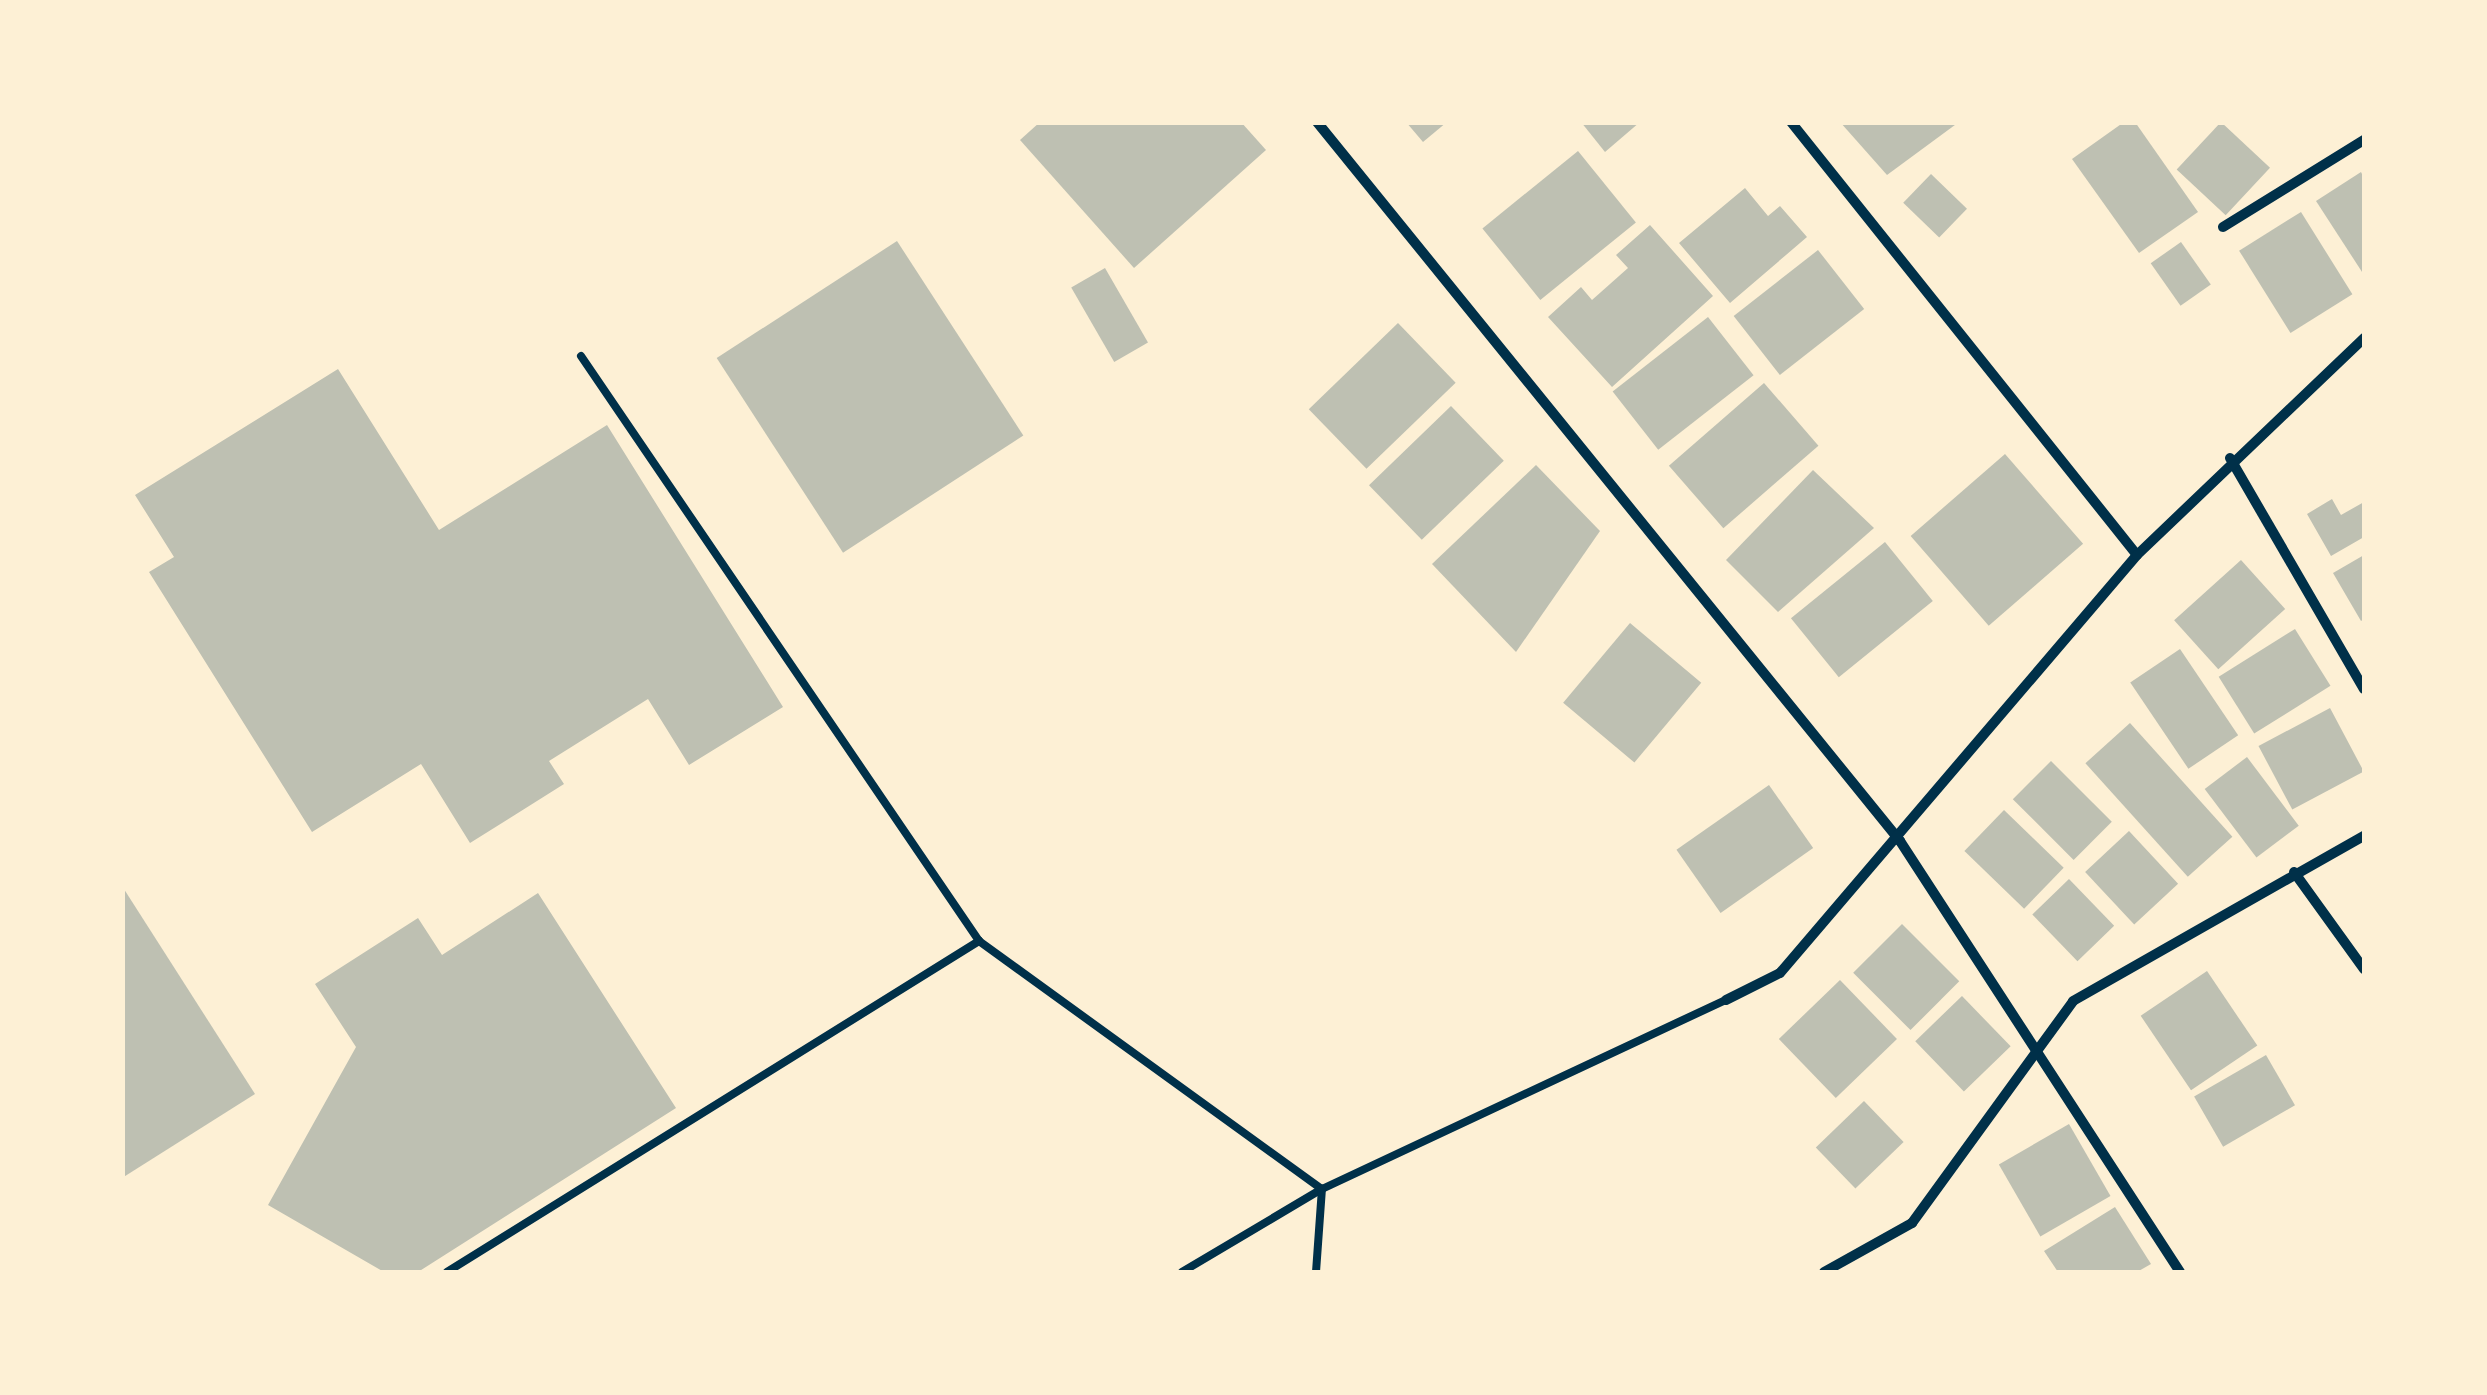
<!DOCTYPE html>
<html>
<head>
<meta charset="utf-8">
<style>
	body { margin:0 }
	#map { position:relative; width:2487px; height:1395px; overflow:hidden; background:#fdf0d5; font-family:"Noto Serif",serif }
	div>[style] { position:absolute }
	.building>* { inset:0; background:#bec0b2; transform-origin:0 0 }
	.service>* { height:8px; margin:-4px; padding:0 4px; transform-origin:4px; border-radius:4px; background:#003049 }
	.minor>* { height:10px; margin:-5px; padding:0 5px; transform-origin:5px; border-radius:5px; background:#003049 }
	span { translate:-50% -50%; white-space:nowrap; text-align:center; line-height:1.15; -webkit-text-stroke:10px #fdf0d5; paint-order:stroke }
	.frame { position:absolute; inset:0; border:125px solid #fdf0d5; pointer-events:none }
</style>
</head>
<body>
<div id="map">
	<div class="building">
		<i style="clip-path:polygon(1040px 122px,1241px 122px,1266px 150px,1134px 268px,1020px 140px)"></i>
		<i style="clip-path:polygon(1406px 122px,1447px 122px,1423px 142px)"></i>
		<i style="clip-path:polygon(1581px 122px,1640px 122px,1605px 152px)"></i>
		<i style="clip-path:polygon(1840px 122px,1959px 122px,1887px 175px)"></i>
		<i style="clip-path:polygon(2124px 122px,2135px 122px,2198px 212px,2139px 253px,2072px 159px)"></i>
		<i style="left:2221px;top:122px;width:67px;height:65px;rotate:43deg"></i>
		<i style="left:1578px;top:151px;width:92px;height:123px;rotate:51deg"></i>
		<i style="clip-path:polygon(2361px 172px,2364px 178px,2364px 275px,2316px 201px)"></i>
		<i style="left:1931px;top:174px;width:50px;height:40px;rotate:44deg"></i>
		<i style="clip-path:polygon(1745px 188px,1768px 216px,1780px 206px,1807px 237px,1730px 303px,1679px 243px)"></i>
		<i style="left:2301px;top:212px;width:97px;height:73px;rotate:58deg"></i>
		<i style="clip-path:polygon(1650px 225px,1713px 296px,1612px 387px,1548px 317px,1581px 287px,1592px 300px,1628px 268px,1616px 255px)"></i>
		<i style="left:897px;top:241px;width:232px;height:215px;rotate:57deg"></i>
		<i style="left:2181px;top:242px;width:52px;height:37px;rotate:55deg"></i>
		<i style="left:1818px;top:250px;width:75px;height:107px;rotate:52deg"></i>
		<i style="left:1105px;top:268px;width:86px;height:39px;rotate:60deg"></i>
		<i style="left:1708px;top:317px;width:74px;height:121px;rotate:52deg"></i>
		<i style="left:1398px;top:323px;width:83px;height:124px;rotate:46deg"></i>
		<i style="clip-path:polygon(338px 369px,439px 530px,607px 425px,783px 707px,689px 765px,648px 699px,549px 761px,564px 784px,470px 843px,421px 764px,312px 832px,149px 572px,174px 557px,135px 495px)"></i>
		<i style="left:1764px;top:383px;width:83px;height:126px;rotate:49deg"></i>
		<i style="left:1451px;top:406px;width:76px;height:114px;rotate:46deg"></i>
		<i style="left:2005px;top:454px;width:119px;height:125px;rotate:49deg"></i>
		<i style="clip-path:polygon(1536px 465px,1600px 531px,1516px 652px,1432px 564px)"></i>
		<i style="clip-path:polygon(1813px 470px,1874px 528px,1778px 612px,1726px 560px)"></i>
		<i style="clip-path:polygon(2332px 499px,2341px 515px,2364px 502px,2364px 537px,2331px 556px,2307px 514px)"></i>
		<i style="left:1885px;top:542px;width:76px;height:121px;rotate:51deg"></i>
		<i style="clip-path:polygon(2364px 555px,2364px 619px,2361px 621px,2333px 573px)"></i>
		<i style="left:2241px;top:560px;width:66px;height:90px;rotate:48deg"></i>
		<i style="left:1630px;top:623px;width:93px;height:104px;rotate:40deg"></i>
		<i style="left:2295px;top:629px;width:67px;height:90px;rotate:58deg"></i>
		<i style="left:2180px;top:649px;width:104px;height:60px;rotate:56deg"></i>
		<i style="left:2330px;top:708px;width:72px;height:81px;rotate:62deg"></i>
		<i style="left:2130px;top:723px;width:153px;height:60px;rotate:48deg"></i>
		<i style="left:2247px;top:757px;width:86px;height:53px;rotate:53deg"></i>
		<i style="left:2051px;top:761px;width:86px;height:54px;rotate:45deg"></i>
		<i style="left:1769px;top:785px;width:77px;height:113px;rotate:55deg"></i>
		<i style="left:2004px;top:810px;width:83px;height:57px;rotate:44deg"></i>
		<i style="left:2129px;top:831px;width:72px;height:60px;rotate:47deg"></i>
		<i style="left:2069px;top:879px;width:65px;height:51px;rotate:46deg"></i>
		<i style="clip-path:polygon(122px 886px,255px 1094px,122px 1178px)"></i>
		<i style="clip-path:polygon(538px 893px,676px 1108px,418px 1272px,384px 1272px,268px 1205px,356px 1047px,315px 984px,418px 918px,442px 955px)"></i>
		<i style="left:1902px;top:924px;width:81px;height:69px;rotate:45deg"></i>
		<i style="left:2207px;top:971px;width:90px;height:80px;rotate:56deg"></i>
		<i style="left:1840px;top:980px;width:82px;height:85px;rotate:46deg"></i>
		<i style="left:1962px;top:996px;width:70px;height:65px;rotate:46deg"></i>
		<i style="left:2266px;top:1055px;width:58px;height:83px;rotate:60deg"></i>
		<i style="left:1864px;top:1101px;width:57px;height:67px;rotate:46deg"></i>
		<i style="left:2069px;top:1124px;width:83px;height:81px;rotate:60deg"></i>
		<i style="clip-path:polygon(2115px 1207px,2151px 1264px,2137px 1272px,2058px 1272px,2044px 1251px)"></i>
	</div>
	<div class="service">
		<i style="left:581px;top:356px;width:708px;rotate:55.77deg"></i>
		<i style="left:979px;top:941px;width:423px;rotate:35.9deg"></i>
		<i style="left:1322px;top:1189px;width:446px;rotate:-25.1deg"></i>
		<i style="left:447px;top:1272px;width:627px;rotate:-31.89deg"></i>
		<i style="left:1182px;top:1272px;width:163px;rotate:-30.7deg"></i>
		<i style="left:1316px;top:1272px;width:83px;rotate:-85.9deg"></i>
	</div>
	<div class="minor">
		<i style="left:1317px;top:122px;width:926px;rotate:50.96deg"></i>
		<i style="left:1900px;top:841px;width:514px;rotate:56.99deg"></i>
		<i style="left:1791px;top:122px;width:554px;rotate:51.37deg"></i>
		<i style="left:2223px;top:227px;width:166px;rotate:-31.7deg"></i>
		<i style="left:2230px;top:458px;width:267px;rotate:59.9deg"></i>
		<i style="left:2294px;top:872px;width:120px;rotate:54.2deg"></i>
		<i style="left:1726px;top:1000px;width:60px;rotate:-26.6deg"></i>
		<i style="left:1780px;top:973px;width:550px;rotate:-49.5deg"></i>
		<i style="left:2137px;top:555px;width:314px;rotate:-43.7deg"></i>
		<i style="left:1824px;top:1272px;width:101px;rotate:-29.1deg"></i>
		<i style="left:1912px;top:1223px;width:274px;rotate:-54deg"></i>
		<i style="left:2073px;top:1001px;width:335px;rotate:-29.6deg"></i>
	</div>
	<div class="frame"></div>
</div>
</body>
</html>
